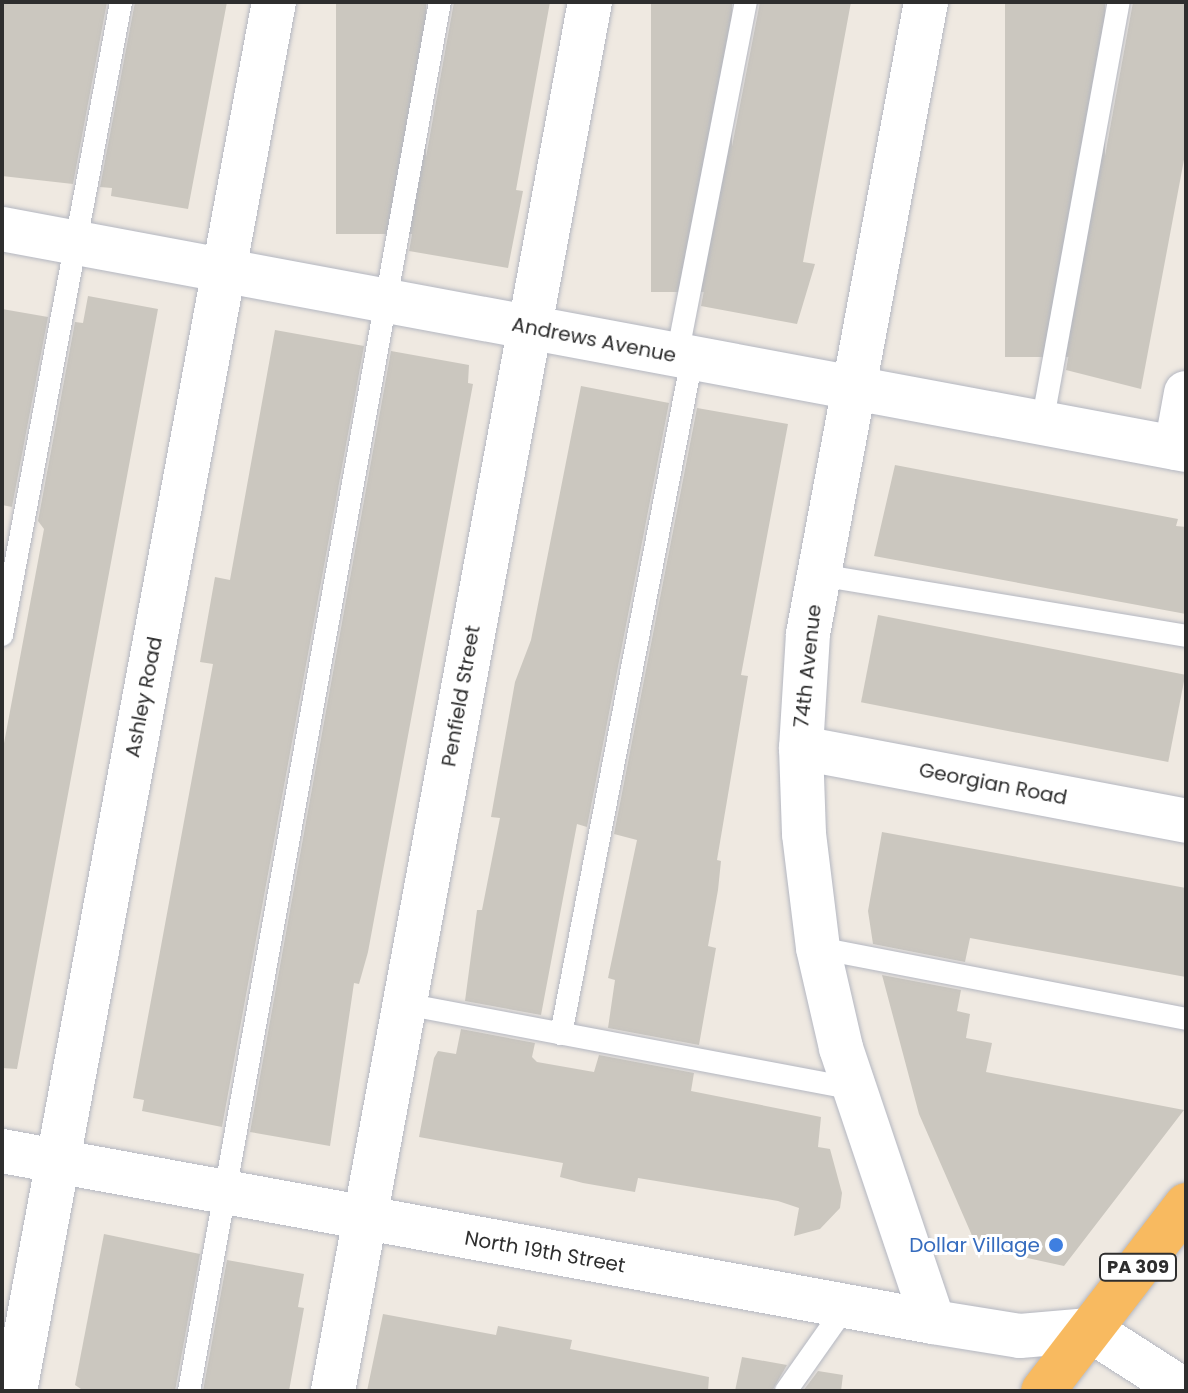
<!DOCTYPE html>
<html>
<head>
<meta charset="utf-8">
<style>
	body { margin:0 }
	#map { position:relative; width:1188px; height:1393px; overflow:hidden; background:#efe9e1; font-family:Poppins,sans-serif }
	div>[style] { position:absolute }
	.building>* { inset:0; background:#cbc7bf; transform-origin:0 0 }
	.roads { filter:drop-shadow(0 0 2px #b4b7c1) drop-shadow(0 0 2px #b4b7c1) }
	.service>* { height:22px; margin:-11px; padding:0 11px; transform-origin:11px; border-radius:11px; background:#fff }
	.minor>* { height:44px; margin:-22px; padding:0 22px; transform-origin:22px; border-radius:22px; background:#fff }
	.tertiary>* { height:44px; margin:-22px; padding:0 22px; transform-origin:22px; border-radius:22px; background:#fff }
	.trunk>* { height:44px; margin:-22px; padding:0 22px; transform-origin:22px; border-radius:22px; background:#f8ba60 }
	.dots>* { width:22px; height:22px; translate:-50% -50%; box-sizing:border-box; border:4px solid #fff; border-radius:50% }
	span { translate:-50% -50%; white-space:nowrap; text-align:center; line-height:1.15; -webkit-text-stroke:6px #fff; paint-order:stroke }
	.shield-label span { padding:2px 6px; background:#fff; border:2px solid; border-radius:6px; -webkit-text-stroke-width:0 }
	.shield-label { font-size:18px; color:#2e2e2e; font-weight:700 }
	.street-label { font-size:20px; color:#2e2e2e }
	.shop-label { font-size:20px; color:#366cbe }
	.right { translate:-100% -50%; text-align:right }
	.frame { position:absolute; inset:0; border:4px solid #2e2e2e; pointer-events:none }
</style>
</head>
<body>
<div id="map">
	<div class="building">
		<i style="clip-path:polygon(2px 2px,107px 2px,73px 184px,2px 176px)"></i>
		<i style="clip-path:polygon(135px 2px,227px 2px,188px 209px,111px 196px,112px 188px,100px 187px)"></i>
		<i style="left:336px;top:2px;width:90px;height:232px"></i>
		<i style="clip-path:polygon(454px 2px,550px 2px,516px 190px,523px 191px,508px 268px,409px 251px)"></i>
		<i style="left:651px;top:2px;width:81px;height:290px"></i>
		<i style="clip-path:polygon(760px 2px,851px 2px,803px 262px,815px 264px,797px 324px,701px 306px)"></i>
		<i style="left:1005px;top:2px;width:100px;height:355px"></i>
		<i style="clip-path:polygon(1133px 2px,1186px 2px,1186px 149px,1141px 389px,1066px 370px)"></i>
		<i style="clip-path:polygon(88px 296px,158px 309px,17px 1069px,2px 1068px,2px 754px,44px 529px,38px 521px,75px 322px,83px 323px)"></i>
		<i style="clip-path:polygon(2px 309px,48px 317px,12px 507px,2px 505px)"></i>
		<i style="clip-path:polygon(275px 330px,364px 346px,222px 1127px,142px 1111px,144px 1100px,133px 1098px,213px 664px,200px 662px,215px 577px,230px 580px)"></i>
		<i style="clip-path:polygon(391px 351px,469px 365px,468px 383px,473px 384px,368px 952px,359px 984px,354px 983px,330px 1146px,250px 1132px)"></i>
		<i style="clip-path:polygon(581px 386px,669px 403px,587px 827px,577px 824px,541px 1015px,465px 1001px,477px 910px,482px 910px,500px 818px,491px 817px,515px 682px,531px 640px)"></i>
		<i style="clip-path:polygon(697px 408px,788px 424px,741px 675px,748px 676px,717px 860px,721px 861px,718px 890px,708px 946px,716px 948px,699px 1045px,608px 1028px,615px 980px,608px 978px,637px 840px,614px 834px)"></i>
		<i style="clip-path:polygon(895px 465px,1178px 519px,1176px 526px,1186px 527px,1186px 614px,874px 556px)"></i>
		<i style="left:878px;top:615px;width:313px;height:89px;rotate:11deg"></i>
		<i style="clip-path:polygon(882px 832px,1186px 888px,1186px 977px,970px 938px,965px 962px,873px 944px,868px 911px)"></i>
		<i style="clip-path:polygon(882px 975px,961px 990px,957px 1011px,970px 1014px,966px 1038px,992px 1043px,986px 1072px,1184px 1110px,1064px 1266px,977px 1247px,919px 1114px)"></i>
		<i style="clip-path:polygon(461px 1029px,535px 1043px,532px 1057px,537px 1062px,594px 1072px,599px 1055px,694px 1073px,691px 1091px,821px 1117px,818px 1147px,830px 1149px,842px 1193px,840px 1208px,820px 1229px,794px 1236px,799px 1208px,778px 1201px,638px 1178px,635px 1192px,583px 1183px,560px 1177px,563px 1163px,419px 1137px,434px 1058px,438px 1051px,456px 1054px)"></i>
		<i style="clip-path:polygon(104px 1234px,200px 1254px,175px 1391px,84px 1391px,75px 1385px)"></i>
		<i style="clip-path:polygon(227px 1260px,304px 1274px,298px 1307px,304px 1308px,289px 1391px,203px 1391px)"></i>
		<i style="clip-path:polygon(383px 1314px,496px 1335px,498px 1326px,572px 1340px,570px 1349px,709px 1377px,708px 1391px,367px 1391px)"></i>
		<i style="clip-path:polygon(742px 1357px,787px 1365px,772px 1391px,735px 1391px)"></i>
		<i style="clip-path:polygon(818px 1371px,843px 1375px,841px 1391px,803px 1391px)"></i>
	</div>
	<div class="roads">
		<div class="service">
			<i style="left:677px;top:356px;width:361px;rotate:-79deg"></i>
			<i style="left:1042px;top:424px;width:429px;rotate:-79.7deg"></i>
			<i style="left:819px;top:575px;width:372px;rotate:9.4deg"></i>
			<i style="left:2px;top:635px;width:644px;rotate:-79.35deg"></i>
			<i style="left:818px;top:948px;width:375px;rotate:10.9deg"></i>
			<i style="left:405px;top:1004px;width:457px;rotate:10.7deg"></i>
			<i style="left:561px;top:1034px;width:688px;rotate:-79.02deg"></i>
			<i style="left:189px;top:1391px;width:1411px;rotate:-79.76deg"></i>
			<i style="left:786px;top:1391px;width:104px;rotate:-54.8deg"></i>
		</div>
		<div class="minor">
			<i style="left:926px;top:2px;width:643px;rotate:100.58deg"></i>
			<i style="left:808px;top:634px;width:114px;rotate:93.5deg"></i>
			<i style="left:801px;top:748px;width:86px;rotate:88deg"></i>
			<i style="left:804px;top:834px;width:115px;rotate:83deg"></i>
			<i style="left:818px;top:948px;width:103px;rotate:77deg"></i>
			<i style="left:841px;top:1048px;width:289px;rotate:71.4deg"></i>
			<i style="left:2px;top:229px;width:1204px;rotate:10.57deg"></i>
			<i style="left:1176px;top:448px;width:56px;rotate:-79.7deg"></i>
			<i style="left:801px;top:748px;width:392px;rotate:10.7deg"></i>
			<i style="left:1090px;top:1330px;width:113px;rotate:32.7deg"></i>
			<i style="left:15px;top:1391px;width:1413px;rotate:-79.44deg"></i>
			<i style="left:333px;top:1391px;width:1413px;rotate:-79.52deg"></i>
		</div>
		<div class="tertiary">
			<i style="left:2px;top:1151px;width:947px;rotate:10.41deg"></i>
			<i style="left:933px;top:1322px;width:88px;rotate:9.1deg"></i>
			<i style="left:1020px;top:1336px;width:70px;rotate:-4.9deg"></i>
		</div>
		<div class="trunk">
			<i style="left:1043px;top:1391px;width:235px;rotate:-52.4deg"></i>
		</div>
	</div>
	<div class="dots">
		<i style="left:1056px;top:1245px;background:#3f7fe0"></i>
	</div>
	<div class="shield-label">
		<span style="left:1138px;top:1267px">PA 309</span>
	</div>
	<div class="street-label">
		<span style="left:594px;top:340px;rotate:11deg">Andrews Avenue</span>
		<span style="left:808px;top:666px;rotate:-84deg">74th Avenue</span>
		<span style="left:461px;top:696px;rotate:-80deg">Penfield Street</span>
		<span style="left:144px;top:697px;rotate:-79deg">Ashley Road</span>
		<span style="left:993px;top:784px;rotate:11deg">Georgian Road</span>
		<span style="left:545px;top:1252px;rotate:10deg">North 19th Street</span>
	</div>
	<div class="shop-label">
		<span class="right" style="left:1040px;top:1245px">Dollar Village</span>
	</div>
	<div class="frame"></div>
</div>
</body>
</html>
